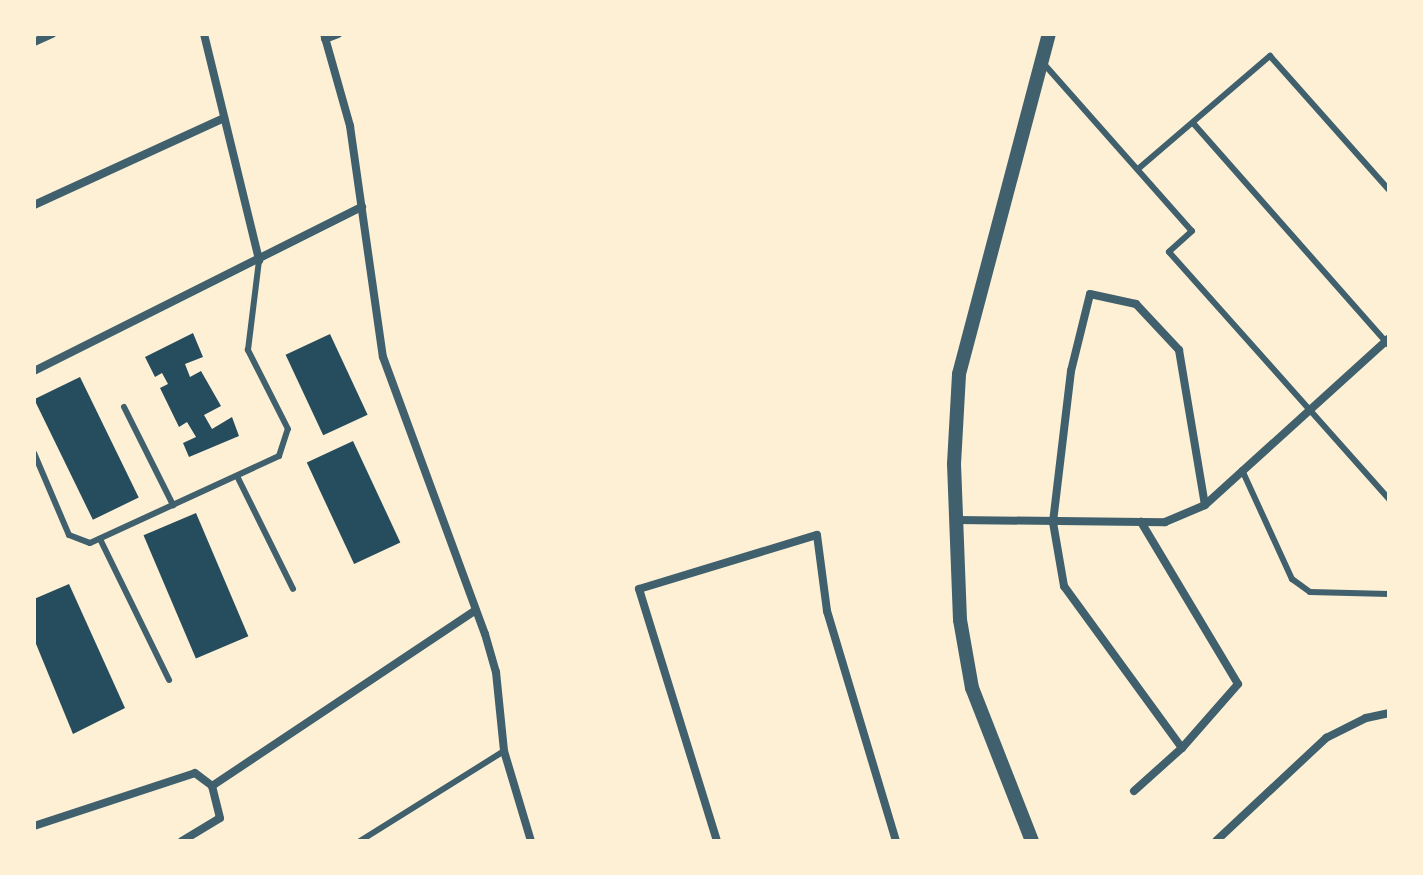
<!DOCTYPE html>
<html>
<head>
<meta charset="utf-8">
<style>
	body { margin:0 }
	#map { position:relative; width:1423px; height:875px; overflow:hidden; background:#fdf0d5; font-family:Rubik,sans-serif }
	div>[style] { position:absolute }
	.building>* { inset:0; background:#264d5e; transform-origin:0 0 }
	.service>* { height:6px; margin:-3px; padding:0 3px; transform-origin:3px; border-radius:3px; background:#3f606c }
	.minor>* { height:8px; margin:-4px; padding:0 4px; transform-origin:4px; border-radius:4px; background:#3f606c }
	.tertiary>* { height:14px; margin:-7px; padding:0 7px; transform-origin:7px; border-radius:7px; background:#3f606c }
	span { translate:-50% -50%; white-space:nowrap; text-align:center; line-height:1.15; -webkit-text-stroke:8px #fdf0d5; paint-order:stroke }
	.frame { position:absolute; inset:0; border:36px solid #fdf0d5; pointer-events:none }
</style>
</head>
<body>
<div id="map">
	<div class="building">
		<i style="clip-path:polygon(193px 333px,203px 357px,185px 364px,190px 377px,201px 371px,221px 406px,204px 415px,212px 429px,232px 417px,239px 436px,189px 457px,183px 443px,196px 437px,187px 422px,179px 427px,160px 388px,168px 384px,162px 373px,155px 377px,145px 357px)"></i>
		<i style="left:330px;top:334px;width:89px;height:49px;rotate:65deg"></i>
		<i style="left:80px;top:377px;width:134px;height:51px;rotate:64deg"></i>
		<i style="left:353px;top:441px;width:112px;height:51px;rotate:65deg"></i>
		<i style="left:196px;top:513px;width:134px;height:57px;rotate:67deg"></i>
		<i style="clip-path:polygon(69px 584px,125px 708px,73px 734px,34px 639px,34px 599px)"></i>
	</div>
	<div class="service">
		<i style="left:1044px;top:64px;width:223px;rotate:48.5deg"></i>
		<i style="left:1192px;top:231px;width:31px;rotate:138deg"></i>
		<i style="left:1169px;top:252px;width:331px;rotate:48.3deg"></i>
		<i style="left:1193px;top:123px;width:296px;rotate:48.6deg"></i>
		<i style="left:1138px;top:169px;width:174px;rotate:-40.6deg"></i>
		<i style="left:1270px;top:56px;width:179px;rotate:48.4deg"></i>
		<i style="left:124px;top:407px;width:110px;rotate:63.4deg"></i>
		<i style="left:34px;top:453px;width:89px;rotate:66.9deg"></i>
		<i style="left:69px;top:535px;width:22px;rotate:21deg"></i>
		<i style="left:90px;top:543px;width:208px;rotate:-24.7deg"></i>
		<i style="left:279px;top:456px;width:28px;rotate:-72deg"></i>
		<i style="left:288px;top:429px;width:89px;rotate:-116.9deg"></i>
		<i style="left:248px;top:350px;width:91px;rotate:-83deg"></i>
		<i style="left:1242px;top:470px;width:120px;rotate:65.4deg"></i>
		<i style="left:1292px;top:579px;width:22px;rotate:36deg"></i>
		<i style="left:1310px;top:592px;width:79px;rotate:1.5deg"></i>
		<i style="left:237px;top:476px;width:126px;rotate:63.6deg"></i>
		<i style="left:100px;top:539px;width:157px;rotate:63.9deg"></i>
		<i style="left:360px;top:841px;width:170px;rotate:-32deg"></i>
	</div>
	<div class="minor">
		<i style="left:204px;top:34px;width:233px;rotate:76.3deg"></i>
		<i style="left:324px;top:34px;width:96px;rotate:74.2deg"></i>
		<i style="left:350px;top:126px;width:233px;rotate:81.9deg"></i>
		<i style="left:383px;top:357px;width:295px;rotate:69.8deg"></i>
		<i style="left:485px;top:634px;width:40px;rotate:74deg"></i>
		<i style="left:496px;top:672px;width:79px;rotate:84.2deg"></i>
		<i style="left:504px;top:751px;width:94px;rotate:73.3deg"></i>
		<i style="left:325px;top:39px;width:14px;rotate:-21deg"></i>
		<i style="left:34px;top:42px;width:20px;rotate:-24deg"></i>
		<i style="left:34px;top:205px;width:209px;rotate:-24.6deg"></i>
		<i style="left:34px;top:371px;width:367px;rotate:-26.6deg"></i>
		<i style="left:957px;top:520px;width:208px;rotate:0.6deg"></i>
		<i style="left:1165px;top:522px;width:43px;rotate:-23deg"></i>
		<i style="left:1205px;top:505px;width:248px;rotate:-42.2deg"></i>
		<i style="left:1182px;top:748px;width:200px;rotate:-126.1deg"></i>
		<i style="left:1064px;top:586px;width:65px;rotate:-99.8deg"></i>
		<i style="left:1053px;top:522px;width:152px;rotate:-83.2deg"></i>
		<i style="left:1071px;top:371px;width:79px;rotate:-76.1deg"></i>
		<i style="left:1090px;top:294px;width:47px;rotate:12.3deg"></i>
		<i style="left:1136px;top:304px;width:63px;rotate:46.9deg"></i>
		<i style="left:1179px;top:350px;width:157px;rotate:80.5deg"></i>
		<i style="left:1134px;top:791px;width:64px;rotate:-41.9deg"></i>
		<i style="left:1182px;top:748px;width:85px;rotate:-48.8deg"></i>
		<i style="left:1238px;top:684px;width:189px;rotate:-120.9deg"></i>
		<i style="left:34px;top:826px;width:169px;rotate:-18.2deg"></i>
		<i style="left:195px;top:773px;width:21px;rotate:37deg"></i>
		<i style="left:212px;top:786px;width:317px;rotate:-33.7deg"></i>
		<i style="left:182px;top:841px;width:44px;rotate:-31.2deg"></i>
		<i style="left:220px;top:818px;width:33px;rotate:-104deg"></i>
		<i style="left:717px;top:841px;width:264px;rotate:-107.2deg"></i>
		<i style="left:639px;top:589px;width:186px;rotate:-16.9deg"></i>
		<i style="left:817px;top:535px;width:77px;rotate:82.5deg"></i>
		<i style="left:827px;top:611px;width:240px;rotate:73.3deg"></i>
		<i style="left:1216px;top:841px;width:151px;rotate:-43.1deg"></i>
		<i style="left:1326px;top:738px;width:45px;rotate:-26.6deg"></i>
		<i style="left:1366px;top:718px;width:24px;rotate:-12deg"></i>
	</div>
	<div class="tertiary">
		<i style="left:1032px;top:841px;width:164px;rotate:-111.4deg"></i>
		<i style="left:972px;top:688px;width:69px;rotate:-100deg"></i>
		<i style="left:960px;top:620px;width:156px;rotate:-92.2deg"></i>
		<i style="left:954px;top:464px;width:90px;rotate:-86.8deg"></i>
		<i style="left:959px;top:374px;width:352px;rotate:-75.2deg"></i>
	</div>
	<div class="frame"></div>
</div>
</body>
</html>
